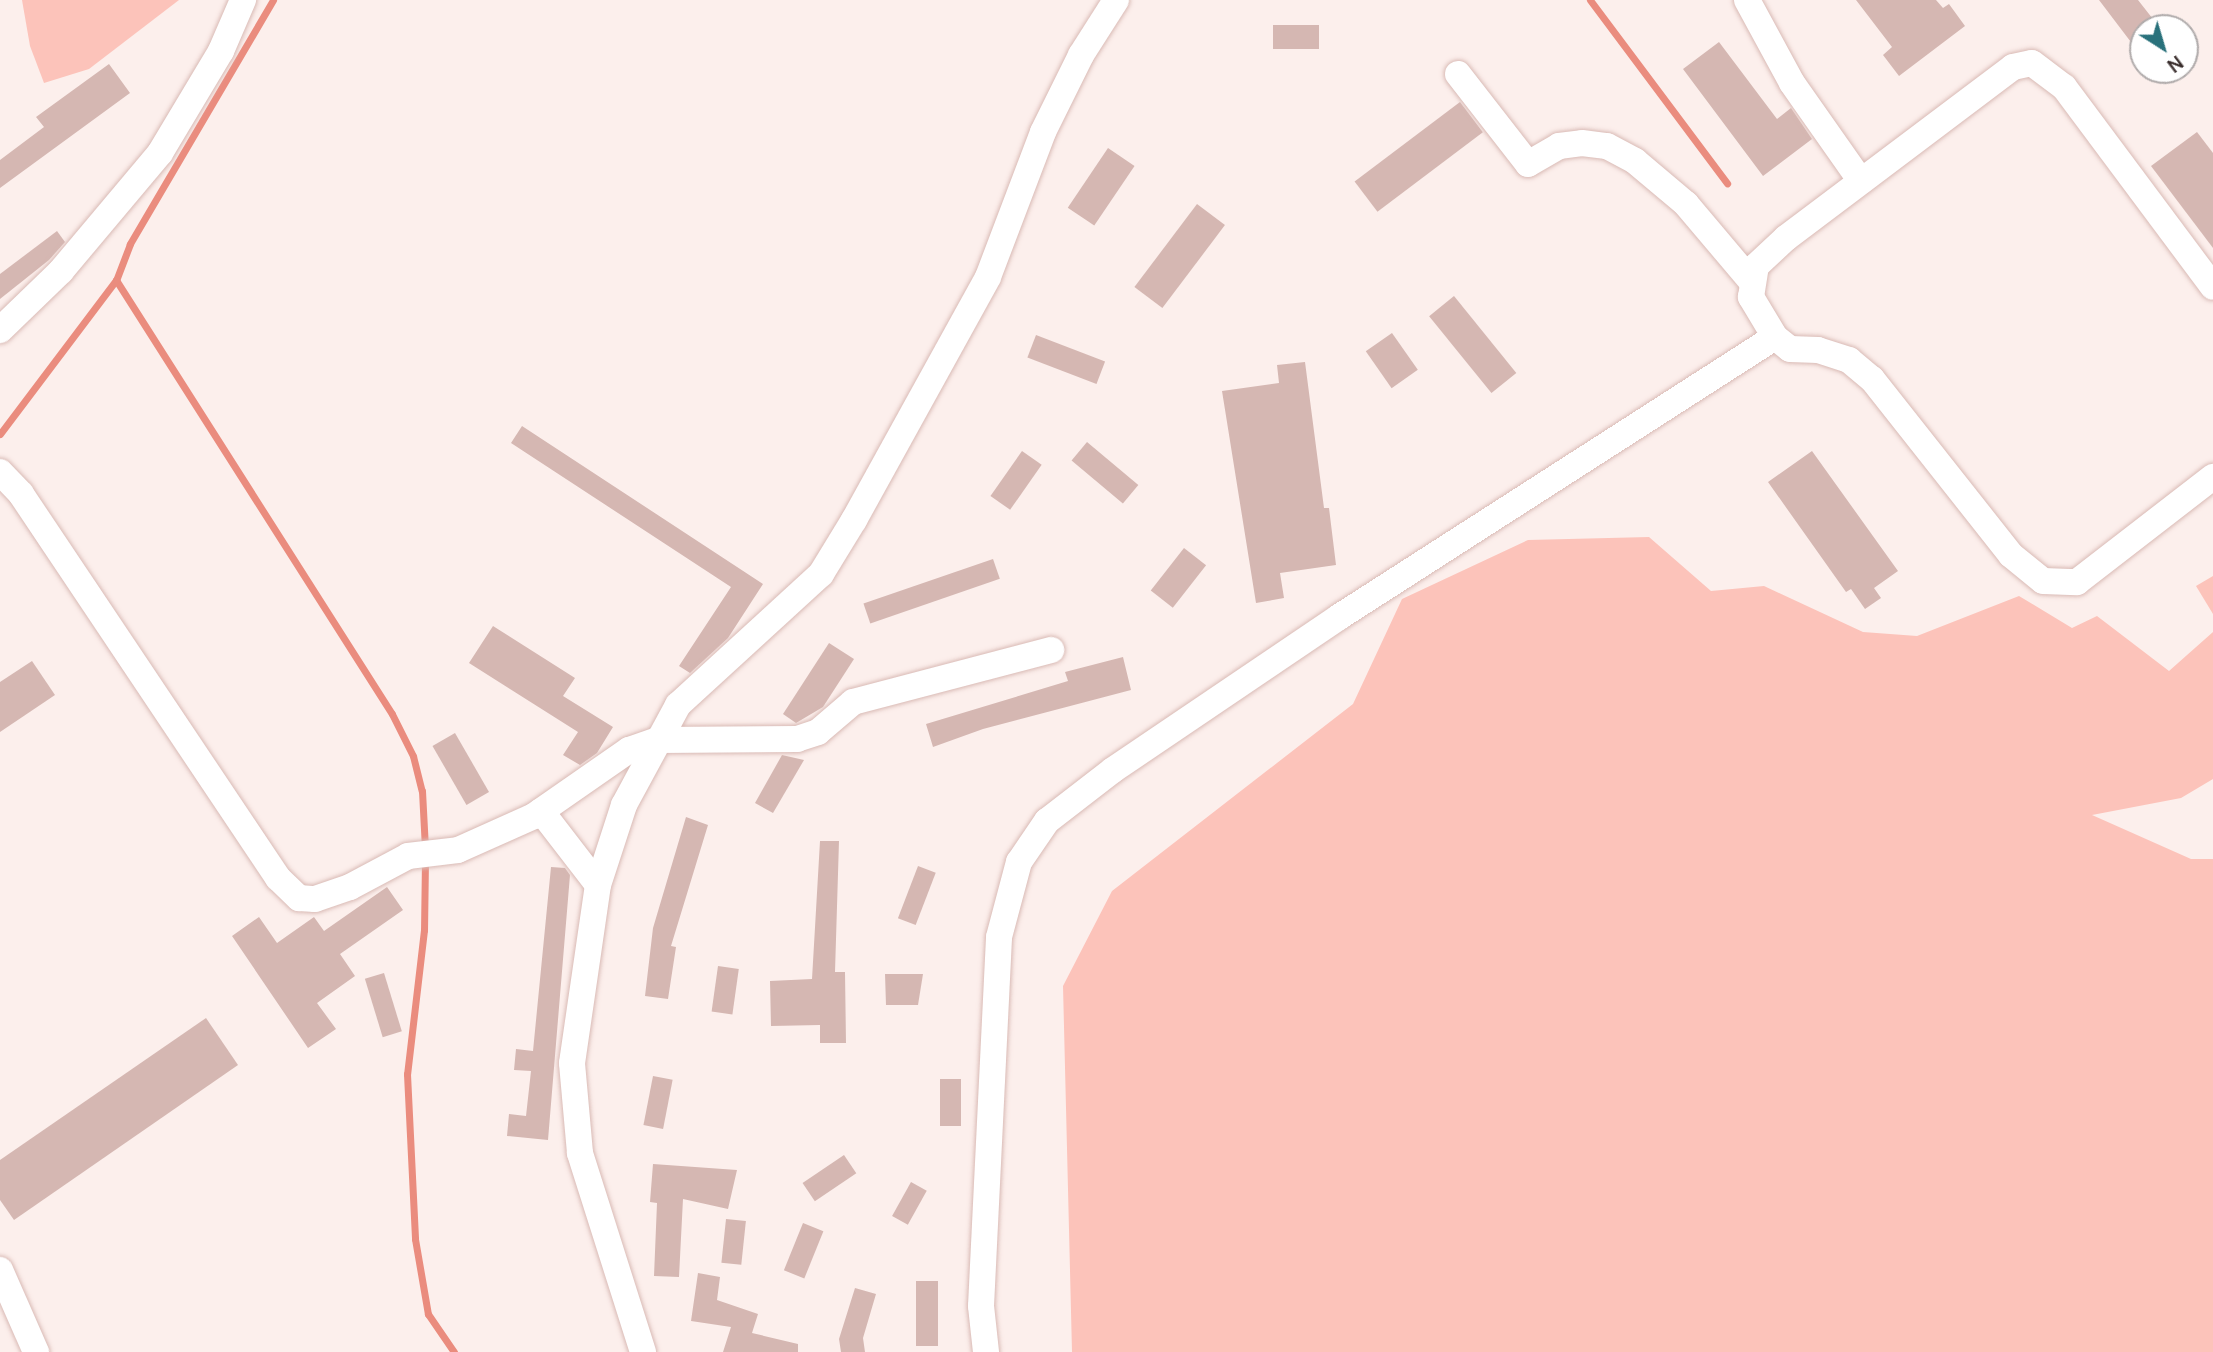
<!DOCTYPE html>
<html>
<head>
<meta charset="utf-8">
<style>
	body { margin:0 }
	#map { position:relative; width:2213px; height:1352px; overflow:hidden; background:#fcefec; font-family:Manrope,sans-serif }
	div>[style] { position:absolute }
	.green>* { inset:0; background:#fcc3ba }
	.stream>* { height:7px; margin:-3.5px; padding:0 3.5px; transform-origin:3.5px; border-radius:3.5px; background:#ea8c7e }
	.building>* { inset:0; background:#d5b7b2; transform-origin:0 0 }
	.roads { filter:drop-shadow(0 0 2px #d9bab5) drop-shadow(0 0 2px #d9bab5) }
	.street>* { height:26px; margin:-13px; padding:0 13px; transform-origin:13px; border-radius:13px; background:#fff }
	span { translate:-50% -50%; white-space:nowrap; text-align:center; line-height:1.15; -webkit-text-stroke:5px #fff; paint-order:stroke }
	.north { position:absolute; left:2129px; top:14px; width:70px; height:70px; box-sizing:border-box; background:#fff; border:2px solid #b0abab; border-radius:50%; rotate:143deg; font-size:19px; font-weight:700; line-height:28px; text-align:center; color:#392d2c }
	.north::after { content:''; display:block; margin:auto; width:24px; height:32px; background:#29717b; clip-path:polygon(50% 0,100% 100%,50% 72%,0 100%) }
</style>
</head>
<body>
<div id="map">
	<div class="green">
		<i style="clip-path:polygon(22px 0,179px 0,89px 69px,44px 83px,30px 46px)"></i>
		<i style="clip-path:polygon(1649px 537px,1711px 591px,1764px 586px,1863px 632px,1917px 636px,2019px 596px,2072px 628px,2097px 616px,2169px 671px,2213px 632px,2213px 779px,2181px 798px,2092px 815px,2191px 859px,2213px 859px,2213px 1352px,1072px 1352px,1063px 986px,1112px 891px,1353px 704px,1402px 599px,1528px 540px)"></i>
		<i style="clip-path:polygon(2213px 576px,2213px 614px,2196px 586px)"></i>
	</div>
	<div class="stream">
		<i style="left:273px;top:0;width:283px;rotate:120.4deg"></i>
		<i style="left:130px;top:244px;width:39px;rotate:111deg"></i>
		<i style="left:116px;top:280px;width:514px;rotate:57.55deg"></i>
		<i style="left:392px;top:714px;width:47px;rotate:63.4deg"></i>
		<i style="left:413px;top:756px;width:36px;rotate:76deg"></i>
		<i style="left:422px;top:791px;width:57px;rotate:87deg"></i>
		<i style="left:1590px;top:0;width:229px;rotate:53.2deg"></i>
		<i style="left:0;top:434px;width:193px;rotate:-53deg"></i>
		<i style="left:425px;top:860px;width:70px;rotate:90.8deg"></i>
		<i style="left:424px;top:930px;width:145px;rotate:96.7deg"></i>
		<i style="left:407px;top:1074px;width:165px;rotate:87.2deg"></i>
		<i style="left:415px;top:1239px;width:76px;rotate:80.2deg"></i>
		<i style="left:428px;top:1314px;width:46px;rotate:55.6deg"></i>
	</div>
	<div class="building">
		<i style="clip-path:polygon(1856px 0,1936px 0,1943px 8px,1949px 4px,1965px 26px,1899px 76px,1883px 55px,1892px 47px)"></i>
		<i style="clip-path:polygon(2099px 0,2138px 0,2160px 28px,2143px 28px,2143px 58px)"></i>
		<i style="left:1319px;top:25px;width:24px;height:46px;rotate:90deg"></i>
		<i style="clip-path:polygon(1719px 42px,1777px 119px,1791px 108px,1812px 139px,1763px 176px,1683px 69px)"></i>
		<i style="clip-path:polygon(109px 64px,130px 93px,0 188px,0 160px,44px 127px,36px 117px)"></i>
		<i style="left:1460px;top:102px;width:38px;height:132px;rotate:53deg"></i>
		<i style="clip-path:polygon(2197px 132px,2213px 153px,2213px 248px,2151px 166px)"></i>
		<i style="left:1108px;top:148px;width:32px;height:72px;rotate:34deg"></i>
		<i style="left:1197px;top:204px;width:35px;height:104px;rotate:37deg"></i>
		<i style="clip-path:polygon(57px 231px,65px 242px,49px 260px,0 299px,0 274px)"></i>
		<i style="left:1454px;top:296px;width:99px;height:32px;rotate:51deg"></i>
		<i style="left:1392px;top:333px;width:45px;height:32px;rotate:55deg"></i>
		<i style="left:1036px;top:335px;width:74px;height:24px;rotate:21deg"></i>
		<i style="clip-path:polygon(1305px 362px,1324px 508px,1329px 508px,1336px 565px,1280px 573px,1284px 598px,1256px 603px,1222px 391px,1279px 383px,1277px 365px)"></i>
		<i style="clip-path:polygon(522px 426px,763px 584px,728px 638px,690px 673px,679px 666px,731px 587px,511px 443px)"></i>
		<i style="left:1087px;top:442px;width:67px;height:24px;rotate:40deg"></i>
		<i style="left:1022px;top:451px;width:24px;height:55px;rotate:35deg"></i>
		<i style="clip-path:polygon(1812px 451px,1898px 571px,1874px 588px,1881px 598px,1865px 609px,1851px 589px,1846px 592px,1768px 482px)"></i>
		<i style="left:1184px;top:548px;width:28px;height:54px;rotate:38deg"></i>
		<i style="left:993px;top:559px;width:21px;height:137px;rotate:71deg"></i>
		<i style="clip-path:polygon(493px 626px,575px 678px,563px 696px,613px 727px,597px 753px,580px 765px,563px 755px,578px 732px,469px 663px)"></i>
		<i style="clip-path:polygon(829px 643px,854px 659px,823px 707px,796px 723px,783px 714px)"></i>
		<i style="clip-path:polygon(1123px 657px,1131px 690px,983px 729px,933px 747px,926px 724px,1068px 681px,1065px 672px)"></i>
		<i style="clip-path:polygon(32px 661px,55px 695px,0 732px,0 682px)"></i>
		<i style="left:455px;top:733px;width:68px;height:26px;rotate:60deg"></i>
		<i style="clip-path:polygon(782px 755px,804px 760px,773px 813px,755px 803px)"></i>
		<i style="clip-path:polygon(686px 817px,708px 825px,671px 946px,676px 947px,668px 999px,645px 996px,653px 928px)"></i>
		<i style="clip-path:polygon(820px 841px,839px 841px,835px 972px,845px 972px,846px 1043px,820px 1043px,820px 1025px,771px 1026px,770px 981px,812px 979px)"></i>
		<i style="left:918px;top:866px;width:19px;height:56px;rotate:21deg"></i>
		<i style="clip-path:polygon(551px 867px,565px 868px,570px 875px,548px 1140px,507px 1136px,509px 1114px,526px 1116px,531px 1071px,514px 1070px,516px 1049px,533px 1051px)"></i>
		<i style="clip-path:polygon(387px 887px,403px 910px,340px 954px,355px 976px,317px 1003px,336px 1029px,308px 1048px,232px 936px,259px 917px,277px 943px,314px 917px,324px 931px)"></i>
		<i style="left:718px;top:966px;width:21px;height:46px;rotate:8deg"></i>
		<i style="left:384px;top:973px;width:61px;height:20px;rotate:73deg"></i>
		<i style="clip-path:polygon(885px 974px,923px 974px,918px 1005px,886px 1005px)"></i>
		<i style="clip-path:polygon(206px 1018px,238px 1065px,14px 1220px,0 1200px,0 1160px)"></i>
		<i style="left:653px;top:1076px;width:20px;height:50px;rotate:11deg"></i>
		<i style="left:940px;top:1079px;width:21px;height:47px"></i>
		<i style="left:844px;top:1155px;width:22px;height:50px;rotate:56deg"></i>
		<i style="clip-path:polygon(653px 1164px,737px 1170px,728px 1209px,683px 1199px,679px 1277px,654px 1276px,657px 1203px,650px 1202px)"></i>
		<i style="left:911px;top:1182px;width:18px;height:39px;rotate:29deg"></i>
		<i style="left:726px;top:1219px;width:20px;height:44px;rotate:6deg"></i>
		<i style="left:803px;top:1223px;width:22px;height:51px;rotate:22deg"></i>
		<i style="clip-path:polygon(698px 1273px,720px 1277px,717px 1300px,758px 1314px,752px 1333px,798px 1344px,798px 1352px,723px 1352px,731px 1327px,691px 1321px)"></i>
		<i style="left:916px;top:1281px;width:22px;height:65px"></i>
		<i style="clip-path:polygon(855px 1288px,876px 1294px,863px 1338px,865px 1352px,841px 1352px,839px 1339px)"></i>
	</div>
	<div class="roads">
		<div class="street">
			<i style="left:1747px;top:0;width:94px;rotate:61.5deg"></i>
			<i style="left:1792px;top:83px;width:120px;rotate:54.9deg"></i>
			<i style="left:1458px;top:74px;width:114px;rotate:52.1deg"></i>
			<i style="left:1528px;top:164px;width:36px;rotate:-30deg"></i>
			<i style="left:1559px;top:146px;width:23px;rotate:-7deg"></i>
			<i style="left:1582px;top:143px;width:25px;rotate:7deg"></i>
			<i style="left:1607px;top:146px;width:32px;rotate:28deg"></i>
			<i style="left:1635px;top:161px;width:67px;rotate:40.1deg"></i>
			<i style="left:1686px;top:204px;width:101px;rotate:49.8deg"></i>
			<i style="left:0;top:330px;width:85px;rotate:-44deg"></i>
			<i style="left:61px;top:271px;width:154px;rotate:-50deg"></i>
			<i style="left:160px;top:153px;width:119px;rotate:-59.1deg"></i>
			<i style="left:221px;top:51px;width:56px;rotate:-66.7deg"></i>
			<i style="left:1775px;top:337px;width:19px;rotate:39deg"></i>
			<i style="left:1790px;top:349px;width:28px;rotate:2deg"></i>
			<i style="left:1818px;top:350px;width:33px;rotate:18deg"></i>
			<i style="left:1849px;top:360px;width:30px;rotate:40deg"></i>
			<i style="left:1872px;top:379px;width:224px;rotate:51.7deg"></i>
			<i style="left:2011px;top:555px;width:41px;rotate:39.1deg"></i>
			<i style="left:2043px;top:581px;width:34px;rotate:2deg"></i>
			<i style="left:2077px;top:582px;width:172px;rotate:-37.7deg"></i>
			<i style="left:0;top:472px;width:30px;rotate:46deg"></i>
			<i style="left:21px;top:494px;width:462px;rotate:56.2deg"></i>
			<i style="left:278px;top:878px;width:29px;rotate:44deg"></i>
			<i style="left:299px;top:898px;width:16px;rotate:4deg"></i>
			<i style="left:315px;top:899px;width:37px;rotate:-19deg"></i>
			<i style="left:350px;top:887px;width:66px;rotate:-28.1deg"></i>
			<i style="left:408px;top:856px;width:50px;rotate:-6.8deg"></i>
			<i style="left:458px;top:850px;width:83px;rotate:-24.1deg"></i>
			<i style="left:534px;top:816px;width:116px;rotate:-34.8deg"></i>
			<i style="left:629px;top:750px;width:31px;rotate:-19deg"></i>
			<i style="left:658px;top:740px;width:139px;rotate:-0.4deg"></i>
			<i style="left:797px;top:739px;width:22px;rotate:-18deg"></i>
			<i style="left:818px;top:732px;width:46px;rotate:-40.6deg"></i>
			<i style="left:853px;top:702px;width:205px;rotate:-14.7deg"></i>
			<i style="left:541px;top:811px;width:93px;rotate:52.4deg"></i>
			<i style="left:0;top:1270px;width:90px;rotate:66.3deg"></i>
			<i style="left:643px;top:1352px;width:209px;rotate:-107.6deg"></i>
			<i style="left:580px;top:1153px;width:90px;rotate:-95.1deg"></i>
			<i style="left:572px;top:1063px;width:180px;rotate:-81.7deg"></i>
			<i style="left:598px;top:885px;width:84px;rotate:-72deg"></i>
			<i style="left:624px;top:805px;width:114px;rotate:-61.6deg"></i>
			<i style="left:678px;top:705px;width:194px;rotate:-42.5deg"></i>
			<i style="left:821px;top:574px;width:63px;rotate:-58.6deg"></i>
			<i style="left:854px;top:520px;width:277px;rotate:-61.1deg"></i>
			<i style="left:988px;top:277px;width:155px;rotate:-69.2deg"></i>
			<i style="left:1043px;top:132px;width:86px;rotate:-63.7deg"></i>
			<i style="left:1081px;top:55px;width:65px;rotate:-57.5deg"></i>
			<i style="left:986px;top:1352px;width:46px;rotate:-96.2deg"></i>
			<i style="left:981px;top:1306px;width:369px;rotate:-87.2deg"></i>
			<i style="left:999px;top:937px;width:78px;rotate:-75.1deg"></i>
			<i style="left:1019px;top:862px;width:50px;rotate:-55.7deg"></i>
			<i style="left:1047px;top:821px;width:83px;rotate:-37.7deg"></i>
			<i style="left:1113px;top:770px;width:273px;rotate:-34.1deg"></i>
			<i style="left:1339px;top:617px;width:518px;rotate:-32.71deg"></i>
			<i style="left:1775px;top:337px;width:47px;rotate:-121deg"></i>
			<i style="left:1751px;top:297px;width:31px;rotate:-81deg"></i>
			<i style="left:1756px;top:266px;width:41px;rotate:-43deg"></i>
			<i style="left:1786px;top:238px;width:284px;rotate:-37deg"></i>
			<i style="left:2013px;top:67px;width:19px;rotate:-12deg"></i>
			<i style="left:2032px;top:63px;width:40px;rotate:37deg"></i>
			<i style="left:2064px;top:87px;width:249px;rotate:53.3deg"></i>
		</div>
	</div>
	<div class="north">N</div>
</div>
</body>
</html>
